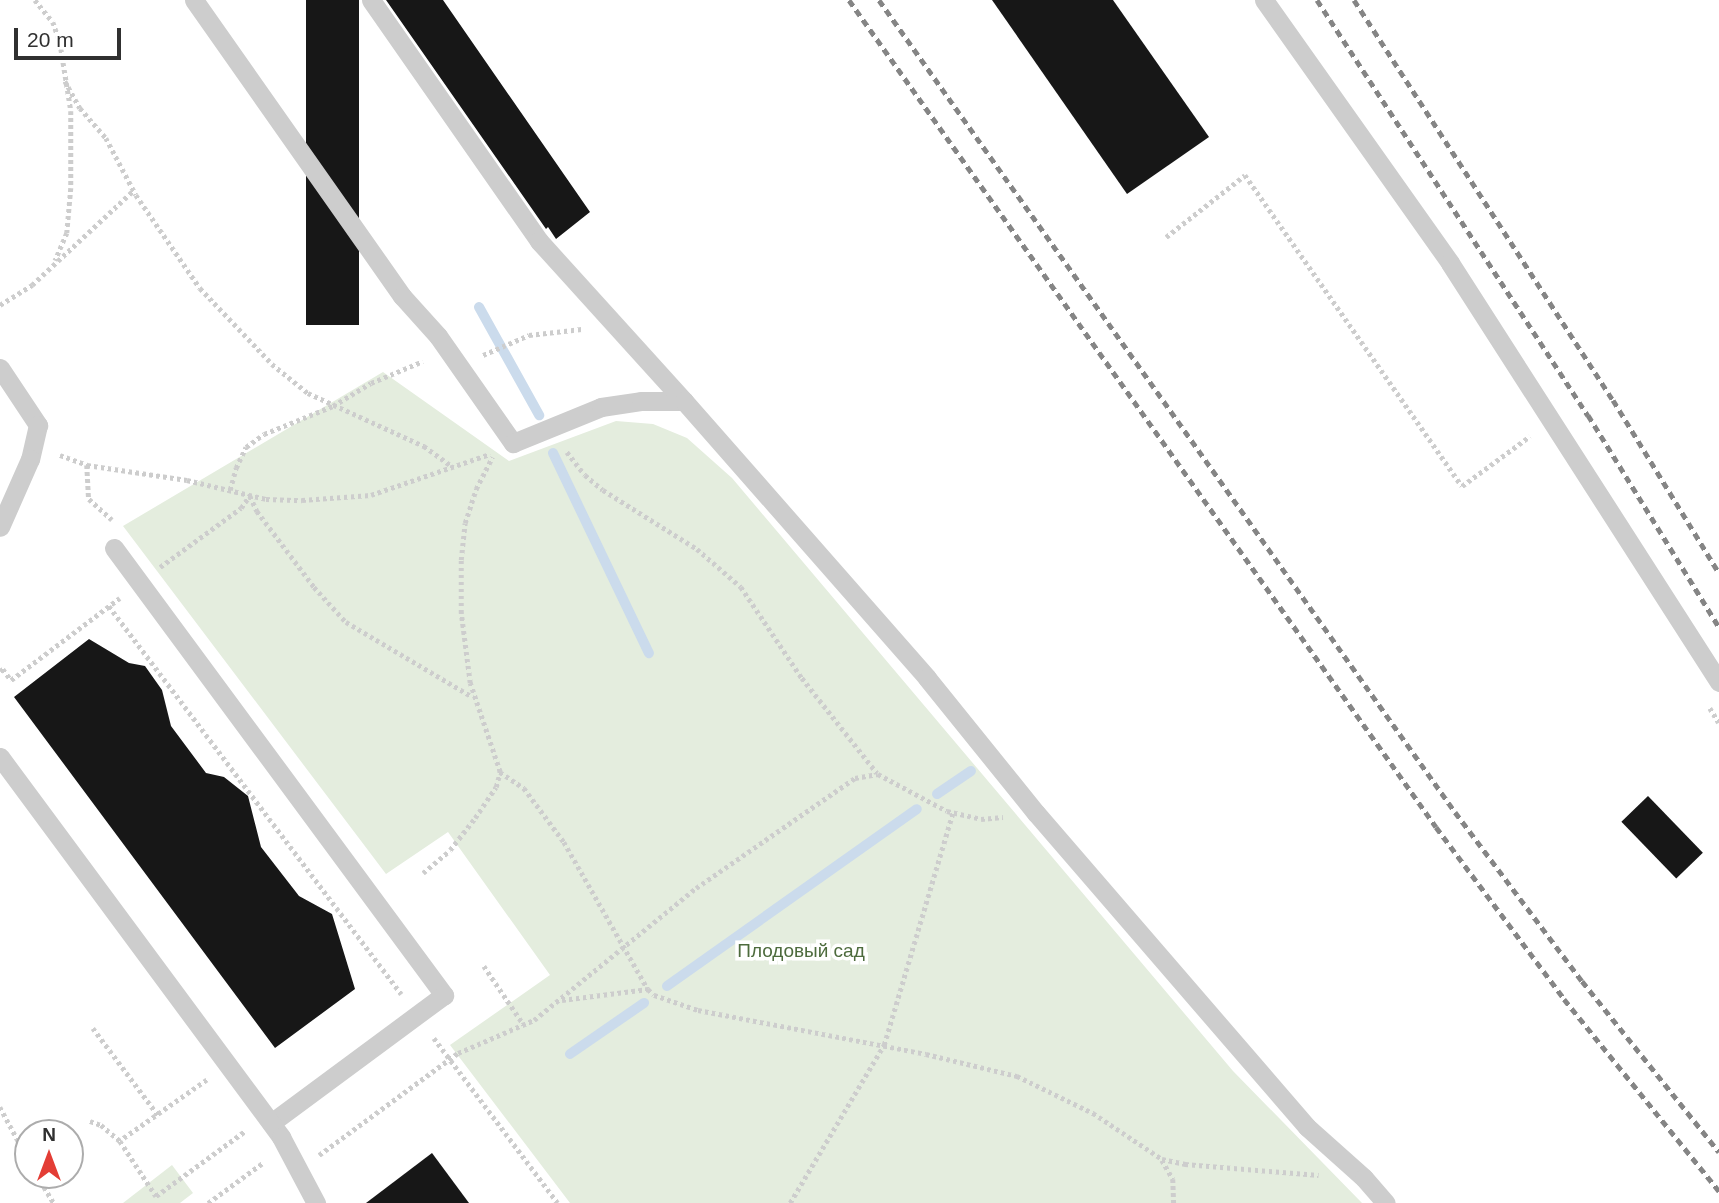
<!DOCTYPE html>
<html>
<head>
<meta charset="utf-8">
<style>
	body { margin:0 }
	#map { position:relative; width:1719px; height:1203px; overflow:hidden; background:#fff; font-family:Helvetica,sans-serif }
	div>[style] { position:absolute }
	.green>* { inset:0; background:#e4edde }
	.stream>* { height:10px; margin:-5px; padding:0 5px; transform-origin:5px; border-radius:5px; background:#cbdbec }
	.building>* { inset:0; background:#171717; transform-origin:0 0 }
	.path>* { height:4.5px; margin-top:-2.25px; transform-origin:0; background:repeating-linear-gradient(90deg,#cdcdcd 0 3.5px,transparent 0 7px) }
	.lane>* { height:19px; margin:-9.5px; padding:0 9.5px; transform-origin:9.5px; border-radius:9.5px; background:#cdcdcd }
	.rail>* { height:5px; margin-top:-2.5px; transform-origin:0; background:repeating-linear-gradient(90deg,#858585 0 7px,transparent 0 12px) }
	span { translate:-50% -50%; white-space:nowrap; text-align:center; line-height:1.15; -webkit-text-stroke:7px #fff; paint-order:stroke }
	.park-label { font-size:19px; color:#4d6b3d }
	.north { position:absolute; left:14px; top:1119px; width:70px; height:70px; box-sizing:border-box; background:#fff; border:2px solid #acacac; border-radius:50%; rotate:0deg; font-size:19px; font-weight:700; line-height:28px; text-align:center; color:#303030 }
	.north::after { content:''; display:block; margin:auto; width:24px; height:32px; background:#e33d35; clip-path:polygon(50% 0,100% 100%,50% 72%,0 100%) }
	.scale { position:absolute; left:14px; top:28px; width:107px; height:32px; box-sizing:border-box; border:4px solid #303030; border-top:0; padding-left:9px; font-size:21px; line-height:24px; white-space:nowrap; color:#303030; -webkit-text-stroke:5px #fff; paint-order:stroke }
</style>
</head>
<body>
<div id="map">
	<div class="green">
		<i style="clip-path:polygon(383px 372px,509px 461px,616px 421px,653px 424px,687px 438px,732px 478px,1233px 1071px,1362px 1203px,570px 1203px,450px 1045px,550px 975px,448px 832px,386px 874px,123px 526px)"></i>
		<i style="clip-path:polygon(172px 1165px,193px 1193px,180px 1203px,123px 1203px)"></i>
	</div>
	<div class="stream">
		<i style="left:479px;top:307px;width:124px;rotate:60.9deg"></i>
		<i style="left:553px;top:453px;width:222px;rotate:64.4deg"></i>
		<i style="left:937px;top:794px;width:41px;rotate:-34.1deg"></i>
		<i style="left:667px;top:986px;width:306px;rotate:-35.3deg"></i>
		<i style="left:570px;top:1054px;width:90px;rotate:-34.6deg"></i>
	</div>
	<div class="building">
		<i style="left:306px;top:0;width:53px;height:325px"></i>
		<i style="clip-path:polygon(386px 0,443px 0,590px 212px,556px 239px,548px 227px,546px 229px)"></i>
		<i style="clip-path:polygon(992px 0,1113px 0,1209px 137px,1127px 194px)"></i>
		<i style="clip-path:polygon(89px 639px,129px 663px,145px 666px,162px 690px,171px 726px,206px 773px,224px 777px,248px 796px,261px 847px,299px 896px,332px 914px,355px 989px,275px 1048px,14px 697px)"></i>
		<i style="left:1648px;top:796px;width:79px;height:37px;rotate:46deg"></i>
		<i style="clip-path:polygon(432px 1153px,469px 1203px,366px 1203px)"></i>
	</div>
	<div class="path">
		<i style="left:35px;top:0;width:28px;rotate:51deg"></i>
		<i style="left:53px;top:22px;width:21px;rotate:71deg"></i>
		<i style="left:60px;top:42px;width:70px;rotate:80.9deg"></i>
		<i style="left:71px;top:111px;width:77px;rotate:90deg"></i>
		<i style="left:71px;top:188px;width:45px;rotate:95.1deg"></i>
		<i style="left:67px;top:233px;width:30px;rotate:113deg"></i>
		<i style="left:65px;top:81px;width:31px;rotate:61deg"></i>
		<i style="left:80px;top:108px;width:40px;rotate:49deg"></i>
		<i style="left:106px;top:138px;width:64px;rotate:62.2deg"></i>
		<i style="left:136px;top:195px;width:113px;rotate:55.5deg"></i>
		<i style="left:200px;top:288px;width:105px;rotate:46.5deg"></i>
		<i style="left:272px;top:364px;width:46px;rotate:38.9deg"></i>
		<i style="left:308px;top:393px;width:128px;rotate:24.6deg"></i>
		<i style="left:424px;top:446px;width:36px;rotate:36deg"></i>
		<i style="left:1166px;top:237px;width:100px;rotate:-38.1deg"></i>
		<i style="left:1245px;top:175px;width:379px;rotate:55.1deg"></i>
		<i style="left:1462px;top:486px;width:84px;rotate:-36.3deg"></i>
		<i style="left:0;top:305px;width:38px;rotate:-32deg"></i>
		<i style="left:32px;top:285px;width:139px;rotate:-43deg"></i>
		<i style="left:483px;top:355px;width:50px;rotate:-23.5deg"></i>
		<i style="left:529px;top:335px;width:53px;rotate:-6.5deg"></i>
		<i style="left:567px;top:452px;width:29px;rotate:52deg"></i>
		<i style="left:585px;top:475px;width:23px;rotate:40deg"></i>
		<i style="left:603px;top:490px;width:111px;rotate:32.1deg"></i>
		<i style="left:697px;top:549px;width:58px;rotate:40.8deg"></i>
		<i style="left:741px;top:587px;width:110px;rotate:56.2deg"></i>
		<i style="left:802px;top:678px;width:121px;rotate:51.7deg"></i>
		<i style="left:60px;top:455px;width:29px;rotate:20deg"></i>
		<i style="left:87px;top:465px;width:101px;rotate:8.5deg"></i>
		<i style="left:187px;top:480px;width:81px;rotate:13.5deg"></i>
		<i style="left:266px;top:499px;width:36px;rotate:2deg"></i>
		<i style="left:302px;top:500px;width:69px;rotate:-4.1deg"></i>
		<i style="left:371px;top:495px;width:126px;rotate:-19deg"></i>
		<i style="left:87px;top:465px;width:34px;rotate:87deg"></i>
		<i style="left:89px;top:499px;width:31px;rotate:42deg"></i>
		<i style="left:230px;top:490px;width:23px;rotate:-75deg"></i>
		<i style="left:236px;top:468px;width:23px;rotate:-65deg"></i>
		<i style="left:246px;top:447px;width:22px;rotate:-36deg"></i>
		<i style="left:264px;top:434px;width:74px;rotate:-22.1deg"></i>
		<i style="left:333px;top:406px;width:44px;rotate:-31.2deg"></i>
		<i style="left:371px;top:383px;width:56px;rotate:-22.9deg"></i>
		<i style="left:250px;top:496px;width:17px;rotate:65deg"></i>
		<i style="left:257px;top:511px;width:95px;rotate:53.1deg"></i>
		<i style="left:314px;top:587px;width:47px;rotate:47.6deg"></i>
		<i style="left:346px;top:622px;width:147px;rotate:30.6deg"></i>
		<i style="left:160px;top:567px;width:100px;rotate:-36.1deg"></i>
		<i style="left:241px;top:508px;width:16px;rotate:-55deg"></i>
		<i style="left:109px;top:606px;width:486px;rotate:53deg"></i>
		<i style="left:0;top:671px;width:4px;rotate:-34deg"></i>
		<i style="left:3px;top:669px;width:14px;rotate:54deg"></i>
		<i style="left:11px;top:680px;width:136px;rotate:-37deg"></i>
		<i style="left:1710px;top:708px;width:17px;rotate:59deg"></i>
		<i style="left:500px;top:772px;width:29px;rotate:34deg"></i>
		<i style="left:524px;top:788px;width:67px;rotate:53.5deg"></i>
		<i style="left:564px;top:842px;width:169px;rotate:60.3deg"></i>
		<i style="left:423px;top:873px;width:35px;rotate:-40deg"></i>
		<i style="left:450px;top:850px;width:41px;rotate:-52deg"></i>
		<i style="left:475px;top:818px;width:37px;rotate:-56deg"></i>
		<i style="left:496px;top:787px;width:16px;rotate:-75deg"></i>
		<i style="left:500px;top:772px;width:94px;rotate:-108.6deg"></i>
		<i style="left:470px;top:683px;width:71px;rotate:-97.3deg"></i>
		<i style="left:461px;top:613px;width:53px;rotate:-90deg"></i>
		<i style="left:461px;top:560px;width:37px;rotate:-84deg"></i>
		<i style="left:465px;top:523px;width:36px;rotate:-72deg"></i>
		<i style="left:476px;top:489px;width:36px;rotate:-63deg"></i>
		<i style="left:484px;top:966px;width:71px;rotate:55.9deg"></i>
		<i style="left:562px;top:1000px;width:87px;rotate:-7.3deg"></i>
		<i style="left:648px;top:989px;width:8px;rotate:45deg"></i>
		<i style="left:654px;top:995px;width:46px;rotate:18.8deg"></i>
		<i style="left:698px;top:1010px;width:232px;rotate:10.9deg"></i>
		<i style="left:926px;top:1054px;width:94px;rotate:13.6deg"></i>
		<i style="left:1017px;top:1076px;width:85px;rotate:26deg"></i>
		<i style="left:1093px;top:1113px;width:83px;rotate:33.7deg"></i>
		<i style="left:1162px;top:1159px;width:24px;rotate:12deg"></i>
		<i style="left:1185px;top:1164px;width:134px;rotate:4.7deg"></i>
		<i style="left:93px;top:1028px;width:109px;rotate:53.2deg"></i>
		<i style="left:434px;top:1038px;width:206px;rotate:53.1deg"></i>
		<i style="left:207px;top:1080px;width:106px;rotate:145deg"></i>
		<i style="left:120px;top:1141px;width:66px;rotate:56.8deg"></i>
		<i style="left:156px;top:1196px;width:110px;rotate:-36.1deg"></i>
		<i style="left:0;top:1107px;width:59px;rotate:61.7deg"></i>
		<i style="left:90px;top:1121px;width:12px;rotate:20deg"></i>
		<i style="left:101px;top:1125px;width:25px;rotate:40deg"></i>
		<i style="left:319px;top:1155px;width:172px;rotate:-36.3deg"></i>
		<i style="left:458px;top:1053px;width:83px;rotate:-23.5deg"></i>
		<i style="left:534px;top:1020px;width:209px;rotate:-39.2deg"></i>
		<i style="left:696px;top:888px;width:193px;rotate:-34.7deg"></i>
		<i style="left:855px;top:778px;width:23px;rotate:-10deg"></i>
		<i style="left:878px;top:774px;width:78px;rotate:28.2deg"></i>
		<i style="left:947px;top:811px;width:35px;rotate:13deg"></i>
		<i style="left:981px;top:819px;width:22px;rotate:-5deg"></i>
		<i style="left:1162px;top:1160px;width:22px;rotate:60deg"></i>
		<i style="left:1173px;top:1179px;width:24px;rotate:88deg"></i>
		<i style="left:37px;top:1175px;width:33px;rotate:59deg"></i>
		<i style="left:208px;top:1203px;width:69px;rotate:-36.2deg"></i>
		<i style="left:790px;top:1203px;width:184px;rotate:-59.3deg"></i>
		<i style="left:884px;top:1045px;width:243px;rotate:-73.5deg"></i>
	</div>
	<div class="lane">
		<i style="left:194px;top:0;width:362px;rotate:54.9deg"></i>
		<i style="left:402px;top:296px;width:54px;rotate:48deg"></i>
		<i style="left:438px;top:336px;width:131px;rotate:55deg"></i>
		<i style="left:513px;top:443px;width:95px;rotate:-22.2deg"></i>
		<i style="left:601px;top:407px;width:40px;rotate:-8.5deg"></i>
		<i style="left:641px;top:401px;width:43px"></i>
		<i style="left:371px;top:0;width:294px;rotate:55.1deg"></i>
		<i style="left:539px;top:241px;width:216px;rotate:47.8deg"></i>
		<i style="left:684px;top:401px;width:368px;rotate:48.7deg"></i>
		<i style="left:927px;top:678px;width:174px;rotate:51.1deg"></i>
		<i style="left:1036px;top:813px;width:415px;rotate:49.2deg"></i>
		<i style="left:1307px;top:1127px;width:76px;rotate:41.8deg"></i>
		<i style="left:1364px;top:1178px;width:33px;rotate:49deg"></i>
		<i style="left:1264px;top:0;width:322px;rotate:54.7deg"></i>
		<i style="left:1450px;top:263px;width:498px;rotate:57.3deg"></i>
		<i style="left:0;top:368px;width:69px;rotate:56.3deg"></i>
		<i style="left:38px;top:425px;width:35px;rotate:103deg"></i>
		<i style="left:30px;top:459px;width:74px;rotate:113.8deg"></i>
		<i style="left:114px;top:548px;width:556px;rotate:53.56deg"></i>
		<i style="left:444px;top:995px;width:215px;rotate:143.5deg"></i>
		<i style="left:0;top:757px;width:473px;rotate:53.5deg"></i>
		<i style="left:281px;top:1137px;width:75px;rotate:62.1deg"></i>
	</div>
	<div class="rail">
		<i style="left:849px;top:0;width:1014px;rotate:54.63deg"></i>
		<i style="left:1436px;top:827px;width:214px;rotate:53.3deg"></i>
		<i style="left:1564px;top:999px;width:247px;rotate:51.1deg"></i>
		<i style="left:879px;top:0;width:996px;rotate:54.65deg"></i>
		<i style="left:1455px;top:812px;width:211px;rotate:53.1deg"></i>
		<i style="left:1582px;top:981px;width:219px;rotate:51.3deg"></i>
		<i style="left:1317px;top:0;width:496px;rotate:56.9deg"></i>
		<i style="left:1588px;top:415px;width:249px;rotate:58.3deg"></i>
		<i style="left:1354px;top:0;width:477px;rotate:57.1deg"></i>
		<i style="left:1613px;top:400px;width:203px;rotate:58.5deg"></i>
	</div>
	<div class="park-label">
		<span style="left:801px;top:951px">Плодовый сад</span>
	</div>
	<div class="north">N</div>
	<div class="scale">20 m</div>
</div>
</body>
</html>
